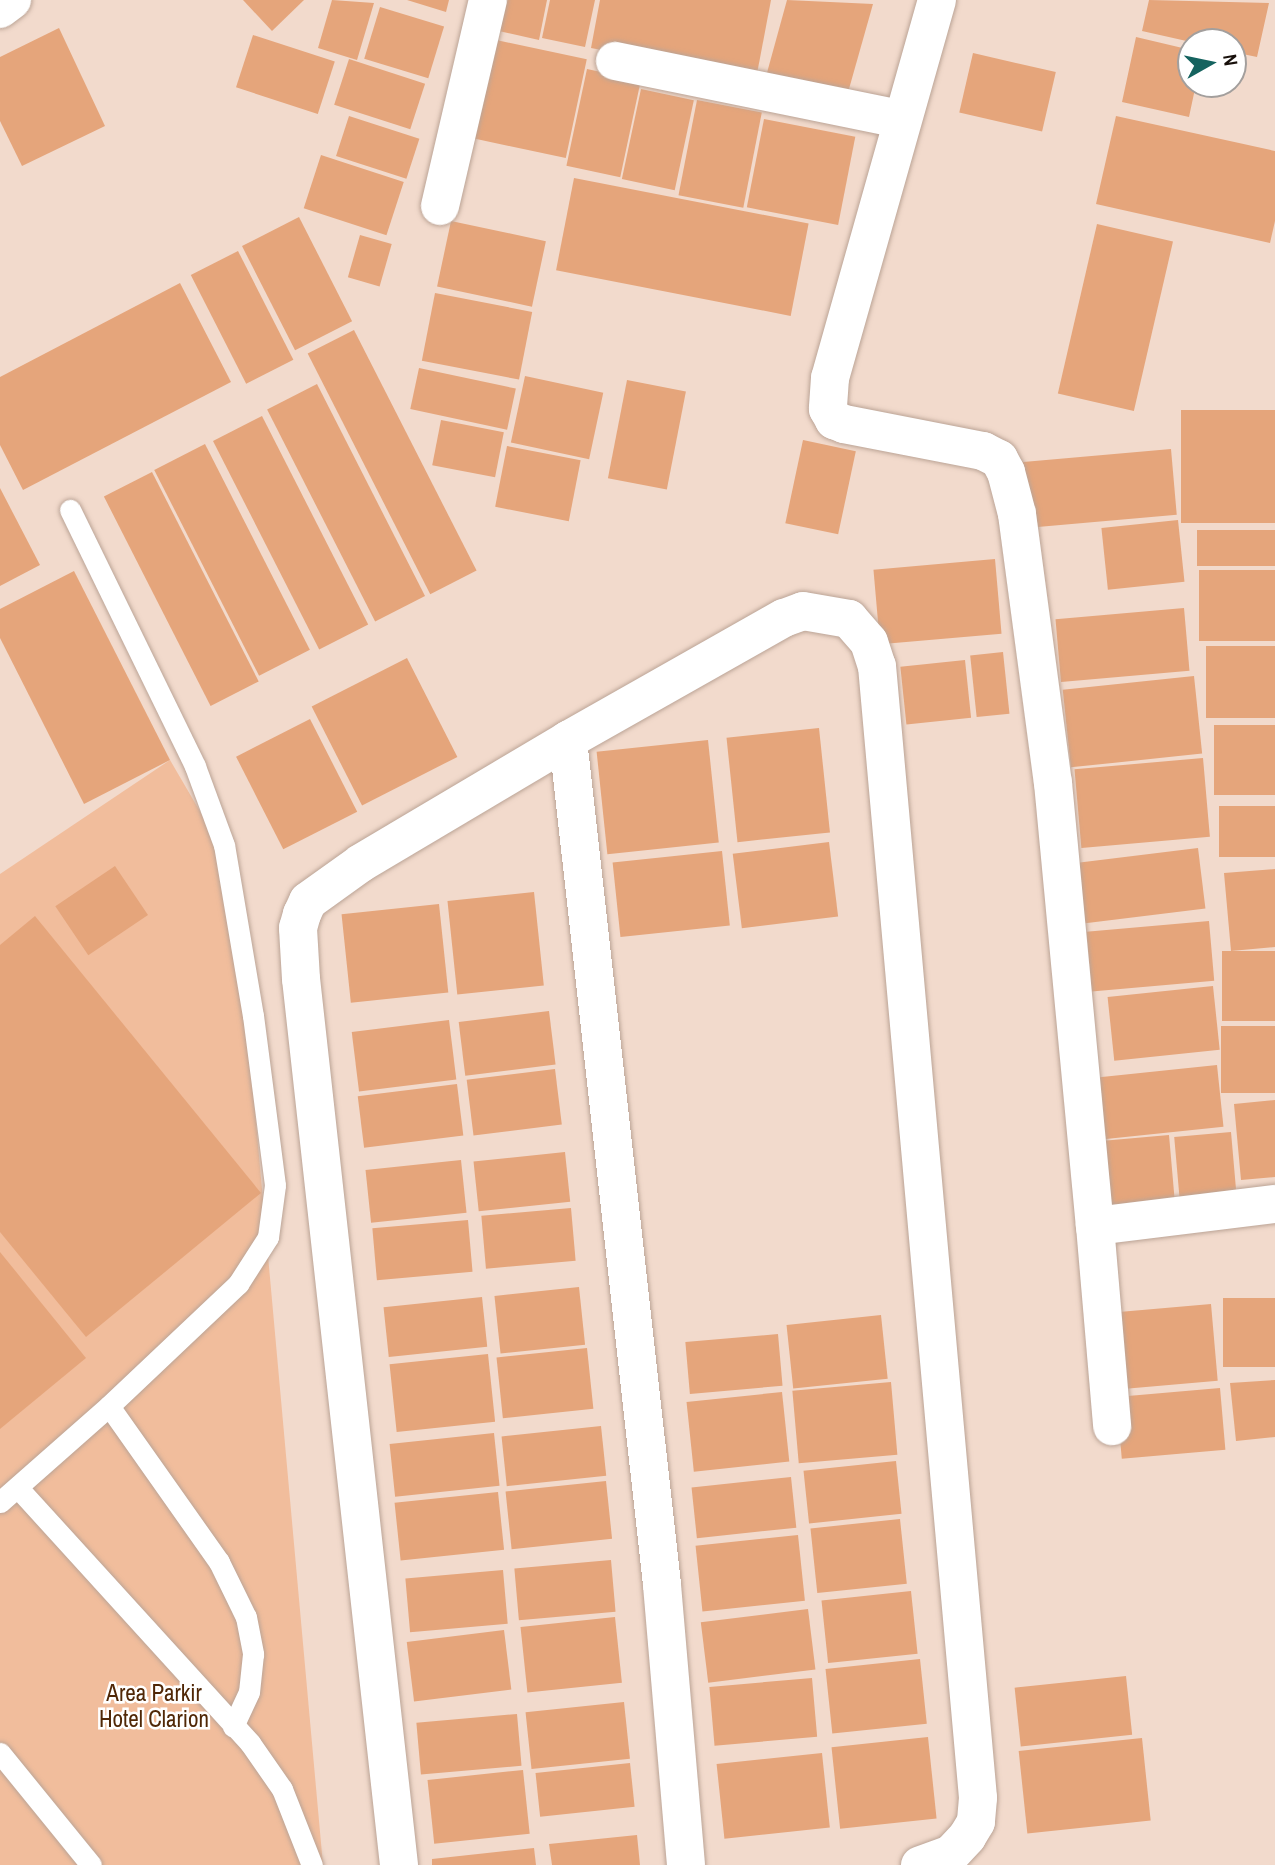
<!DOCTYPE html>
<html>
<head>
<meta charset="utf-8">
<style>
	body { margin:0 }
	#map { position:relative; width:1275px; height:1865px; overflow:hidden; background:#f2dacc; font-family:"Archivo Narrow",sans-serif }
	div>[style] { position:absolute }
	.green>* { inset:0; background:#f1bd9c }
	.building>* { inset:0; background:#e5a57b; transform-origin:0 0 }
	.roads { filter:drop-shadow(0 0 2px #bba496) drop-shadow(0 0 2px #bba496) }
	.service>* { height:21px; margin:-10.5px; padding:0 10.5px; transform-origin:10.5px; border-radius:10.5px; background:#fff }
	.minor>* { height:38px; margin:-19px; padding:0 19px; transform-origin:19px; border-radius:19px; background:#fff }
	span { translate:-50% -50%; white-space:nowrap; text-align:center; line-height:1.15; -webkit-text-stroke:5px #fff; paint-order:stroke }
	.park-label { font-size:23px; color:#502706 }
	.north { position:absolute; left:1177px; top:28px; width:70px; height:70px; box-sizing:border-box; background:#fff; border:2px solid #a39f9d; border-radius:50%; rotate:81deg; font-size:19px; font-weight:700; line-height:28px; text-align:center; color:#18100b }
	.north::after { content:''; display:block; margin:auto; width:24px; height:32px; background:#15635f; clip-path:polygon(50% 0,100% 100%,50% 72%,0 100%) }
</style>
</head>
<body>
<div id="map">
	<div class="green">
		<i style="clip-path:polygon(170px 760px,233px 868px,323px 1865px,0 1865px,0 874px)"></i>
	</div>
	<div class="building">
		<i style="clip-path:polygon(243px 0,304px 0,272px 31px)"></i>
		<i style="clip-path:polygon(332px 0,374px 3px,357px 60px,318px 48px)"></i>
		<i style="clip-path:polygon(407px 0,449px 0,446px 12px)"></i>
		<i style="clip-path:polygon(496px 0,547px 0,539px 40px,490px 29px)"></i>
		<i style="clip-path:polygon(550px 0,595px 0,585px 47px,542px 38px)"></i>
		<i style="clip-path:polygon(600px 0,771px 0,756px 79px,591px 48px)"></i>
		<i style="clip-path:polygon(787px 0,873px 4px,845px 103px,765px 80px)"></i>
		<i style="clip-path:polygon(1149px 0,1269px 3px,1257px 57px,1233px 52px,1233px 42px,1191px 42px,1142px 31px)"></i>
		<i style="left:380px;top:7px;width:67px;height:54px;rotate:17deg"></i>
		<i style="clip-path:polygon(59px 28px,105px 126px,22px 166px,0 121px,0 57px)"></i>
		<i style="left:253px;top:35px;width:86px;height:55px;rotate:18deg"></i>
		<i style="clip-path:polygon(1136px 37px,1191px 50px,1191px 84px,1196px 84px,1189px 117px,1122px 102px)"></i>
		<i style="left:487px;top:38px;width:102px;height:101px;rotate:12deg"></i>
		<i style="left:973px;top:53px;width:85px;height:61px;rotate:13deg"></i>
		<i style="left:349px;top:59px;width:80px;height:48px;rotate:18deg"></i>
		<i style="left:587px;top:69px;width:55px;height:99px;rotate:12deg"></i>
		<i style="left:641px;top:89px;width:54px;height:92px;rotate:12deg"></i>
		<i style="left:697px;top:100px;width:66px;height:97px;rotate:11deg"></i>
		<i style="left:349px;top:116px;width:74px;height:42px;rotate:18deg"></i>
		<i style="clip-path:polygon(1116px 116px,1275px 151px,1275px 221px,1270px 243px,1096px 204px)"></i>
		<i style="left:764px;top:119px;width:93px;height:90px;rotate:11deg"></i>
		<i style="left:321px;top:155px;width:87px;height:56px;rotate:18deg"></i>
		<i style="left:574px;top:178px;width:239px;height:94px;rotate:11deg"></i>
		<i style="left:299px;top:217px;width:117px;height:64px;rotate:63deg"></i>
		<i style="left:451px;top:221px;width:97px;height:67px;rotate:12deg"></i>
		<i style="left:1097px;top:224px;width:78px;height:174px;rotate:13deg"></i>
		<i style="left:360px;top:235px;width:33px;height:44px;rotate:16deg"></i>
		<i style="left:238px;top:251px;width:122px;height:53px;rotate:63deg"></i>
		<i style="clip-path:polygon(180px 283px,231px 382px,23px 490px,0 445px,0 377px)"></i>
		<i style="left:435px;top:293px;width:99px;height:69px;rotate:11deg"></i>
		<i style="left:354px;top:330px;width:270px;height:52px;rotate:63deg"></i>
		<i style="left:419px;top:368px;width:99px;height:42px;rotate:12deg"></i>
		<i style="left:525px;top:376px;width:80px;height:68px;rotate:12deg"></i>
		<i style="left:627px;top:380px;width:60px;height:100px;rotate:11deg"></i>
		<i style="left:317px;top:384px;width:238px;height:56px;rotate:63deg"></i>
		<i style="left:1275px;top:410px;width:113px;height:94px;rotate:90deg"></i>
		<i style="left:262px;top:416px;width:234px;height:55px;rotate:63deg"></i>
		<i style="left:441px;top:420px;width:64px;height:46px;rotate:11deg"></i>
		<i style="left:803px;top:440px;width:54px;height:85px;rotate:12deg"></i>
		<i style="left:205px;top:444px;width:231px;height:57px;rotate:63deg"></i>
		<i style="left:507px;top:446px;width:75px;height:62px;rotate:11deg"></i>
		<i style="left:1171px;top:449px;width:66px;height:151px;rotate:85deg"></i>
		<i style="left:152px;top:472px;width:235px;height:54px;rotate:63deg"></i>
		<i style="clip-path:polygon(0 488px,40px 565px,0 586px)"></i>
		<i style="left:1178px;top:520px;width:62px;height:77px;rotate:84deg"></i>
		<i style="left:1275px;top:530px;width:36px;height:78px;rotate:90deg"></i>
		<i style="left:995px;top:559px;width:75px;height:122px;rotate:85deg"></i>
		<i style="left:1275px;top:570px;width:71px;height:76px;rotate:90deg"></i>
		<i style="clip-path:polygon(74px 571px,170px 760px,84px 804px,0 638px,0 609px)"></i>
		<i style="left:1184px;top:608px;width:63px;height:129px;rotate:85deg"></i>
		<i style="left:1275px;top:646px;width:72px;height:69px;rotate:90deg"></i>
		<i style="left:1003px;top:652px;width:62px;height:33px;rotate:84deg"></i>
		<i style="left:407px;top:658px;width:111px;height:107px;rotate:63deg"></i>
		<i style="left:965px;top:660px;width:58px;height:65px;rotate:84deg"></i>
		<i style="left:1194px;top:676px;width:78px;height:132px;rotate:84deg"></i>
		<i style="left:310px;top:719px;width:104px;height:83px;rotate:63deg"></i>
		<i style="left:1275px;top:725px;width:70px;height:61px;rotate:90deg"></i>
		<i style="left:819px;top:728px;width:105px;height:93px;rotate:84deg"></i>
		<i style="left:708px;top:740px;width:103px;height:112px;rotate:84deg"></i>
		<i style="left:1203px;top:758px;width:79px;height:129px;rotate:85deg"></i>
		<i style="left:1275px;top:806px;width:51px;height:56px;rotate:90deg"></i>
		<i style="left:829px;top:842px;width:75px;height:97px;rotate:83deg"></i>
		<i style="left:1198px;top:848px;width:61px;height:121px;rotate:83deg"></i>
		<i style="left:722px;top:851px;width:75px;height:110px;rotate:84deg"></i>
		<i style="left:115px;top:866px;width:59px;height:72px;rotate:56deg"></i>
		<i style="clip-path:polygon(1275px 869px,1275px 947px,1231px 951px,1224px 873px)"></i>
		<i style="left:534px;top:892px;width:94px;height:87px;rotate:84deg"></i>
		<i style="left:439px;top:904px;width:89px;height:98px;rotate:84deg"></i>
		<i style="clip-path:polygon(35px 916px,261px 1193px,86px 1337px,0 1232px,0 945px)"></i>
		<i style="left:1209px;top:921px;width:60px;height:123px;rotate:85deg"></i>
		<i style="left:1275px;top:951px;width:70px;height:53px;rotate:90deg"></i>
		<i style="left:1213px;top:986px;width:64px;height:106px;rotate:84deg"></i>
		<i style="left:549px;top:1011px;width:54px;height:91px;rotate:83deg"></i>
		<i style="left:449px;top:1020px;width:60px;height:98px;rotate:83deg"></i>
		<i style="left:1275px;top:1026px;width:67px;height:54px;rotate:90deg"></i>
		<i style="left:1217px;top:1065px;width:62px;height:123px;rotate:84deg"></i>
		<i style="left:555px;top:1069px;width:56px;height:89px;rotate:83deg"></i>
		<i style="left:457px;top:1084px;width:52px;height:100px;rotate:83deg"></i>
		<i style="clip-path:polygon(1275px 1100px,1275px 1177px,1241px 1180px,1234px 1104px)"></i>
		<i style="left:1231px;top:1132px;width:63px;height:57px;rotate:85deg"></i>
		<i style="left:1169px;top:1135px;width:75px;height:68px;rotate:85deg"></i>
		<i style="left:565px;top:1152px;width:50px;height:92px;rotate:84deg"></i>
		<i style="left:461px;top:1160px;width:53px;height:96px;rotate:84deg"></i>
		<i style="left:571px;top:1208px;width:53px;height:90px;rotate:85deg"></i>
		<i style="left:468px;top:1220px;width:52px;height:96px;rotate:85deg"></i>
		<i style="clip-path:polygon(0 1252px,86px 1358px,0 1429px)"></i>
		<i style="left:579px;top:1287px;width:58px;height:85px;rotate:84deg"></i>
		<i style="left:482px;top:1297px;width:50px;height:99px;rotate:84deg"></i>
		<i style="left:1275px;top:1298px;width:69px;height:52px;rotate:90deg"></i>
		<i style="left:1211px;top:1304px;width:77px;height:98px;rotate:85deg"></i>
		<i style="left:881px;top:1315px;width:64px;height:95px;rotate:84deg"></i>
		<i style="left:778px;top:1334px;width:52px;height:93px;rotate:85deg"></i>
		<i style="left:587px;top:1348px;width:61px;height:91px;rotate:84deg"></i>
		<i style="left:488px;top:1354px;width:68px;height:99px;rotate:84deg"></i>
		<i style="clip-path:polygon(1275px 1380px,1275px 1437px,1236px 1441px,1230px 1383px)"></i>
		<i style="left:891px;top:1382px;width:73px;height:99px;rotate:85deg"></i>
		<i style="left:1220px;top:1388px;width:62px;height:104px;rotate:85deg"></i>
		<i style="left:782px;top:1392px;width:70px;height:96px;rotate:84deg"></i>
		<i style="left:601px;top:1426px;width:50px;height:100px;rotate:84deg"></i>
		<i style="left:494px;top:1433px;width:53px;height:105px;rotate:84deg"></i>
		<i style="left:896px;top:1461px;width:53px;height:93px;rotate:84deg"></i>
		<i style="left:791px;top:1477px;width:51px;height:100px;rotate:84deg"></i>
		<i style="left:606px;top:1481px;width:58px;height:101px;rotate:84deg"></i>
		<i style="left:498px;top:1492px;width:58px;height:104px;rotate:84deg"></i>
		<i style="left:900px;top:1519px;width:65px;height:90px;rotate:84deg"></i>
		<i style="left:798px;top:1535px;width:66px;height:103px;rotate:84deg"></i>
		<i style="left:611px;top:1560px;width:52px;height:97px;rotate:85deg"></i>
		<i style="left:503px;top:1570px;width:54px;height:98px;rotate:85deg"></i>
		<i style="left:911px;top:1591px;width:63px;height:90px;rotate:84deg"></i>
		<i style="left:808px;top:1609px;width:61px;height:108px;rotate:83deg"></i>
		<i style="left:615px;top:1617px;width:66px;height:95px;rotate:84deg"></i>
		<i style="left:504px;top:1630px;width:60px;height:98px;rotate:83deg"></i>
		<i style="left:920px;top:1659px;width:65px;height:95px;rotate:84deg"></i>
		<i style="left:1126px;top:1676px;width:59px;height:112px;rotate:84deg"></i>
		<i style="left:812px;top:1678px;width:59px;height:103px;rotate:85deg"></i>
		<i style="left:624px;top:1702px;width:57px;height:99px;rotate:84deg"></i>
		<i style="left:517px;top:1714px;width:52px;height:101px;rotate:85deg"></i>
		<i style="left:928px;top:1737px;width:82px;height:97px;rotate:84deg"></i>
		<i style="left:1142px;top:1738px;width:83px;height:124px;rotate:84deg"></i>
		<i style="left:822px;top:1753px;width:75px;height:106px;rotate:84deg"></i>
		<i style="left:630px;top:1763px;width:44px;height:95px;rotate:84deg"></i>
		<i style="left:523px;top:1770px;width:64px;height:96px;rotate:84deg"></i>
		<i style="clip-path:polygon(637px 1835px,640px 1865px,552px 1865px,549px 1844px)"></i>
		<i style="clip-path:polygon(534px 1848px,536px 1865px,432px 1865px,432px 1859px)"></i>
	</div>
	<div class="roads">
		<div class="service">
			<i style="left:109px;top:1406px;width:191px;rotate:54.8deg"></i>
			<i style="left:219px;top:1562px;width:61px;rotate:63.9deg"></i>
			<i style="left:246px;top:1617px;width:38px;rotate:79deg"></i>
			<i style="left:253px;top:1654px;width:38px;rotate:96deg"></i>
			<i style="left:249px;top:1692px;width:38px;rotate:115deg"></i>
			<i style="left:18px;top:1488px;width:345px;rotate:47.7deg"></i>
			<i style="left:250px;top:1743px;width:56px;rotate:55.2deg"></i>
			<i style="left:282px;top:1789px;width:82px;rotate:68.5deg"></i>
			<i style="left:0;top:1502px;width:145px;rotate:-41.4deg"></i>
			<i style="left:109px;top:1406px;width:178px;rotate:-43.4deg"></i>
			<i style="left:238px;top:1284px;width:56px;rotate:-57.4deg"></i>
			<i style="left:268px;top:1237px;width:52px;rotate:-82.3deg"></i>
			<i style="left:275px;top:1185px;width:170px;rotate:-97.4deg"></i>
			<i style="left:253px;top:1016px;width:173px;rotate:-99.6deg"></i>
			<i style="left:224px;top:845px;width:84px;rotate:-110.2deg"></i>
			<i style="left:195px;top:766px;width:285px;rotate:-116deg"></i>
			<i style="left:0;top:1753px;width:144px;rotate:50.9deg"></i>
		</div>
		<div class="minor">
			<i style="left:937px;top:0;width:393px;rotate:105.8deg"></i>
			<i style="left:830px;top:378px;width:31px;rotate:94deg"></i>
			<i style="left:828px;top:409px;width:13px;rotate:61deg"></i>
			<i style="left:834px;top:420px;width:11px;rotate:22deg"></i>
			<i style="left:844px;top:424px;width:142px;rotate:11deg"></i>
			<i style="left:983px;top:451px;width:18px;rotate:27deg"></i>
			<i style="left:999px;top:459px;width:15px;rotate:62deg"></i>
			<i style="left:1006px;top:472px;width:43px;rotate:75.3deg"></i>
			<i style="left:1017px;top:514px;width:271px;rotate:82.4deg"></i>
			<i style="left:1053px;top:783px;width:445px;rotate:84.6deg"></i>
			<i style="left:1095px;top:1226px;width:181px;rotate:-7deg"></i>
			<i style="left:0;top:9px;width:15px;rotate:-37deg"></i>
			<i style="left:615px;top:61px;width:291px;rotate:11.5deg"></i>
			<i style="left:440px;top:206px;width:212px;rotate:-76.9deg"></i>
			<i style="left:568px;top:740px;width:850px;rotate:83.65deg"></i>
			<i style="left:662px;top:1585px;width:281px;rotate:85.1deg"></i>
			<i style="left:1095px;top:1226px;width:201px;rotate:85.1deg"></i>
			<i style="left:399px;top:1865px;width:891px;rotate:-96.31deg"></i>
			<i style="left:301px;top:979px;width:51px;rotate:-93.4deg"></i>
			<i style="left:298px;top:928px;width:15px;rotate:-74deg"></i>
			<i style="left:302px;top:914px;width:14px;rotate:-65deg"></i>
			<i style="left:308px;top:901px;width:65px;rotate:-35.6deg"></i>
			<i style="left:361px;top:863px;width:241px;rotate:-30.7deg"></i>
			<i style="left:568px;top:740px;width:248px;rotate:-29.5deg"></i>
			<i style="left:784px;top:618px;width:20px;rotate:-20deg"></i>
			<i style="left:803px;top:611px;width:47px;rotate:9.9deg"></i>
			<i style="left:849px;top:619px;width:30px;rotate:49deg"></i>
			<i style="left:869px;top:642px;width:25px;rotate:72deg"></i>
			<i style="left:877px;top:666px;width:1136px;rotate:84.9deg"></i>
			<i style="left:978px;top:1798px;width:24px;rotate:95deg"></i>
			<i style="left:976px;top:1822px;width:17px;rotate:121deg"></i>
			<i style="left:967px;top:1837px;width:23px;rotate:133deg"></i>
			<i style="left:951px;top:1854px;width:33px;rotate:160deg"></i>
		</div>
	</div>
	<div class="park-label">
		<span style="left:154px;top:1706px">Area Parkir<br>Hotel Clarion</span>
	</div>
	<div class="north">N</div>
</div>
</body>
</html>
